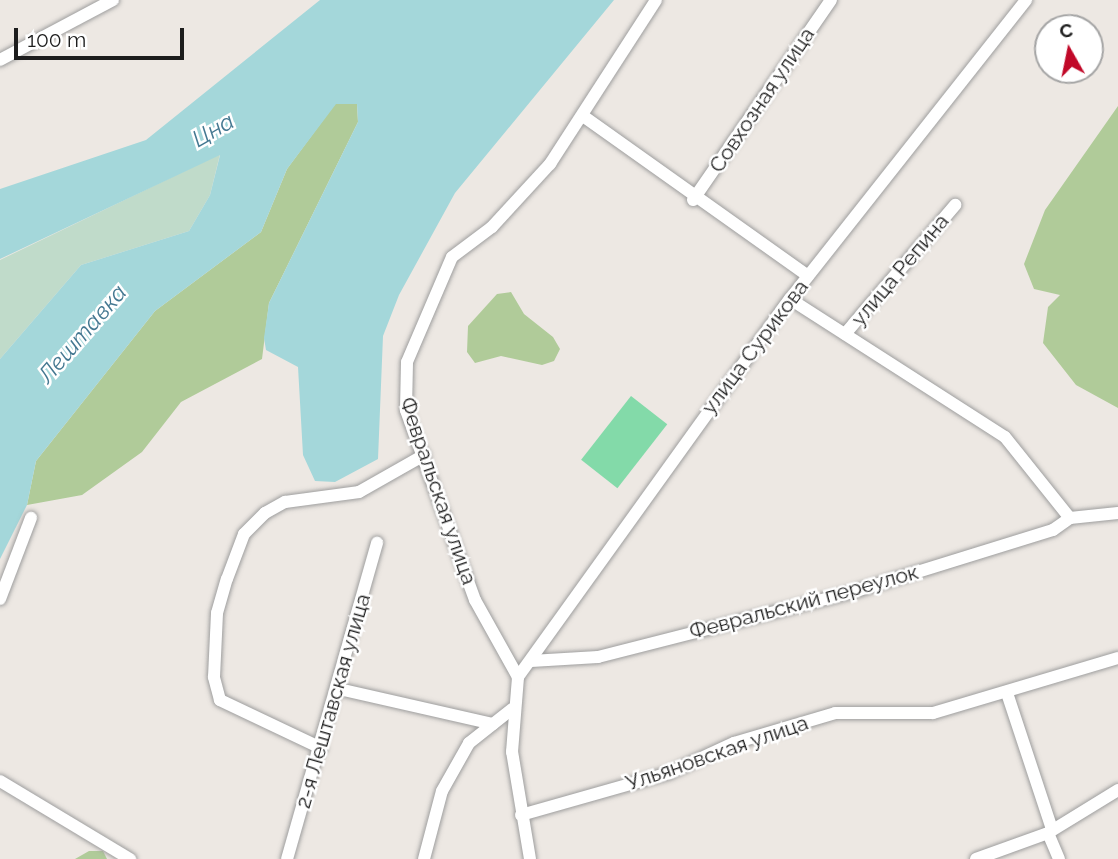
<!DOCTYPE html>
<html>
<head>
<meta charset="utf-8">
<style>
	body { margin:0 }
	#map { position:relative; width:1118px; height:859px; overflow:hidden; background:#ede8e3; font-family:Raleway,sans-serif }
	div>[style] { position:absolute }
	.forest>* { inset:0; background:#b0cb99 }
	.wetland>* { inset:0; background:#c0dbca }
	.pitch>* { inset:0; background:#83daa9; transform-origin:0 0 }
	.water>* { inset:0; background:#a4d7da }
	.roads { filter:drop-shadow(0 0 2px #9e9e9e) drop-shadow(0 0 2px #9e9e9e) }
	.minor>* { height:12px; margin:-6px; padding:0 6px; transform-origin:6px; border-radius:6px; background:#fff }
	span { translate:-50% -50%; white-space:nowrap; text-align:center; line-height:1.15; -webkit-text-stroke:5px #fff; paint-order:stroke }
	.street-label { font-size:21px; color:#1d1d1d }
	.water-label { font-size:23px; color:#447891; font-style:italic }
	.north { position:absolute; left:1034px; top:14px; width:70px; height:70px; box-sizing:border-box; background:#fff; border:2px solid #a5a5a5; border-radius:50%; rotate:351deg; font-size:19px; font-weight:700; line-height:28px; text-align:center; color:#1d1d1d }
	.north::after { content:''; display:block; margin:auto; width:24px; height:32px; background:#c10828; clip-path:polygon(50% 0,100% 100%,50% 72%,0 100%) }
	.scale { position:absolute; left:14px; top:28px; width:170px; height:32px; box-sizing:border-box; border:4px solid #1d1d1d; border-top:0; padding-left:9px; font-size:21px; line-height:24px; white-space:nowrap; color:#1d1d1d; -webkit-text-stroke:5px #fff; paint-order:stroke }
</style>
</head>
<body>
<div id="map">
	<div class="forest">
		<i style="clip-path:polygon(335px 104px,357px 104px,358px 122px,269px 303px,262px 359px,181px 402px,142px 452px,82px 495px,27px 505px,36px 461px,155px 311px,261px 232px,287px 169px)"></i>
		<i style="clip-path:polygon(1118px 106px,1118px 408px,1076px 385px,1043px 343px,1048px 307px,1060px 295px,1034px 289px,1024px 264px,1045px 210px)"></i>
		<i style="clip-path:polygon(511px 292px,524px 314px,553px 337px,560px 349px,554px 361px,542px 365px,501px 356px,475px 363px,467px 352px,468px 326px,497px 294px)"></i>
		<i style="clip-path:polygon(89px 851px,103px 851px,107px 859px,75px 859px)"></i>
	</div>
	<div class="wetland">
		<i style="clip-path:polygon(220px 154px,210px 195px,189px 231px,81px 265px,0 359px,0 260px)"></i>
	</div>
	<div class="pitch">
		<i style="left:631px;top:396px;width:46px;height:81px;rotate:38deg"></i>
	</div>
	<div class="water">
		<i style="clip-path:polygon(320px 0,614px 0,455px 193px,399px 295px,383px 336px,378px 459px,335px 482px,315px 481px,303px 455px,298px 367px,266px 350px,264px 338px,269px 303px,358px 122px,357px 104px,336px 104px,287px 169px,261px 232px,155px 311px,36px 461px,27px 505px,0 559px,0 359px,81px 265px,189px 231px,210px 195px,220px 155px,0 259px,0 189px,146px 140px)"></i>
	</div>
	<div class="roads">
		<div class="minor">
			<i style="left:0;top:60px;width:128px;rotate:-28deg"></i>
			<i style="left:583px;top:116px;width:276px;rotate:35.4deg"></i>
			<i style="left:693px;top:200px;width:243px;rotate:-55.4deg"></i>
			<i style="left:790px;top:299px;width:255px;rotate:32.7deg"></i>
			<i style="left:1005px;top:437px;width:104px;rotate:51.3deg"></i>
			<i style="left:1070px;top:518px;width:48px;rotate:-5.9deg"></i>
			<i style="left:845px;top:334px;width:170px;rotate:-49.5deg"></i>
			<i style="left:0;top:599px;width:87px;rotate:-69.1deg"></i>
			<i style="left:531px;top:661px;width:67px;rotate:-3.4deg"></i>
			<i style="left:598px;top:657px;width:266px;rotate:-14.3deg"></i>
			<i style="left:856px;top:591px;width:206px;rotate:-17.2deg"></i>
			<i style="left:1053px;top:530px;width:21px;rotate:-35deg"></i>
			<i style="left:518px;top:677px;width:88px;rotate:-119.2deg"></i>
			<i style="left:475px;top:600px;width:202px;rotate:-110deg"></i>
			<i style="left:406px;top:410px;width:48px;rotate:-88.8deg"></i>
			<i style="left:407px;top:362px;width:114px;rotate:-66.8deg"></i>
			<i style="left:452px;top:257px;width:50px;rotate:-36.9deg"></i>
			<i style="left:492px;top:227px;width:86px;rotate:-47.4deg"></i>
			<i style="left:550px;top:164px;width:195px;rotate:-57.1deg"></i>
			<i style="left:339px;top:689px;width:158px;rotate:12.8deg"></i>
			<i style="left:1007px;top:693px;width:143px;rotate:71.7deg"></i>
			<i style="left:321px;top:748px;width:112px;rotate:-154.6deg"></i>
			<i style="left:220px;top:700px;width:24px;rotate:-105deg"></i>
			<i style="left:214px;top:677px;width:64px;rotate:-87.3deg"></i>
			<i style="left:217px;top:613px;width:35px;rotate:-74deg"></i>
			<i style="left:227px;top:579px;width:48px;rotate:-69.3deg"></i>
			<i style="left:244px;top:534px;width:30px;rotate:-45deg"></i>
			<i style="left:265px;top:513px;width:23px;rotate:-29deg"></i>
			<i style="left:285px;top:502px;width:75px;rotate:-7.7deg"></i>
			<i style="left:359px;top:492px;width:75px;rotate:-29.6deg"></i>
			<i style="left:0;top:781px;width:152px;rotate:31deg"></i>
			<i style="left:521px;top:815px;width:154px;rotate:-15.8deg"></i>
			<i style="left:669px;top:773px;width:72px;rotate:-24.8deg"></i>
			<i style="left:734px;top:743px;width:105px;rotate:-16.5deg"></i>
			<i style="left:835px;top:713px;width:98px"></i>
			<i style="left:933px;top:713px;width:193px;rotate:-16.6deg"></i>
			<i style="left:1048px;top:833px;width:28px;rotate:67deg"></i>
			<i style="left:287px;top:859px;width:329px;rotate:-74.1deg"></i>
			<i style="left:424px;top:859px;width:70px;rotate:-75.2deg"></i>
			<i style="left:442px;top:791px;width:55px;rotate:-60.6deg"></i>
			<i style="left:469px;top:743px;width:55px;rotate:-38.3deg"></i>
			<i style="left:530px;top:859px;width:109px;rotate:-99.5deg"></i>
			<i style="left:512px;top:752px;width:75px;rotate:-85.4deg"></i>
			<i style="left:518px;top:677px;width:466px;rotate:-54.3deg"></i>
			<i style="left:790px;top:299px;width:381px;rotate:-51.7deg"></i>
			<i style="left:976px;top:859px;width:77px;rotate:-19.9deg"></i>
			<i style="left:1048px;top:833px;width:82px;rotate:-31.6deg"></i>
		</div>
	</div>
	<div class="street-label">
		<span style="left:762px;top:100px;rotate:-56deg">Совхозная улица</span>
		<span style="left:900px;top:270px;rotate:-50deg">улица Репина</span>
		<span style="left:755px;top:347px;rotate:-53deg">улица Сурикова</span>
		<span style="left:438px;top:491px;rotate:71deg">Февральская улица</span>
		<span style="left:804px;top:602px;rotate:-15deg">Февральский переулок</span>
		<span style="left:333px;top:701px;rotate:-74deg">2-я Лештавская улица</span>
		<span style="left:717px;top:753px;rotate:-19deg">Ульяновская улица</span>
	</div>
	<div class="water-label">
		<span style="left:213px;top:130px;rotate:-30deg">Цна</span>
		<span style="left:82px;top:334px;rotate:-49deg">Лештавка</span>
	</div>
	<div class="north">С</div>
	<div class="scale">100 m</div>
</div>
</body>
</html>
